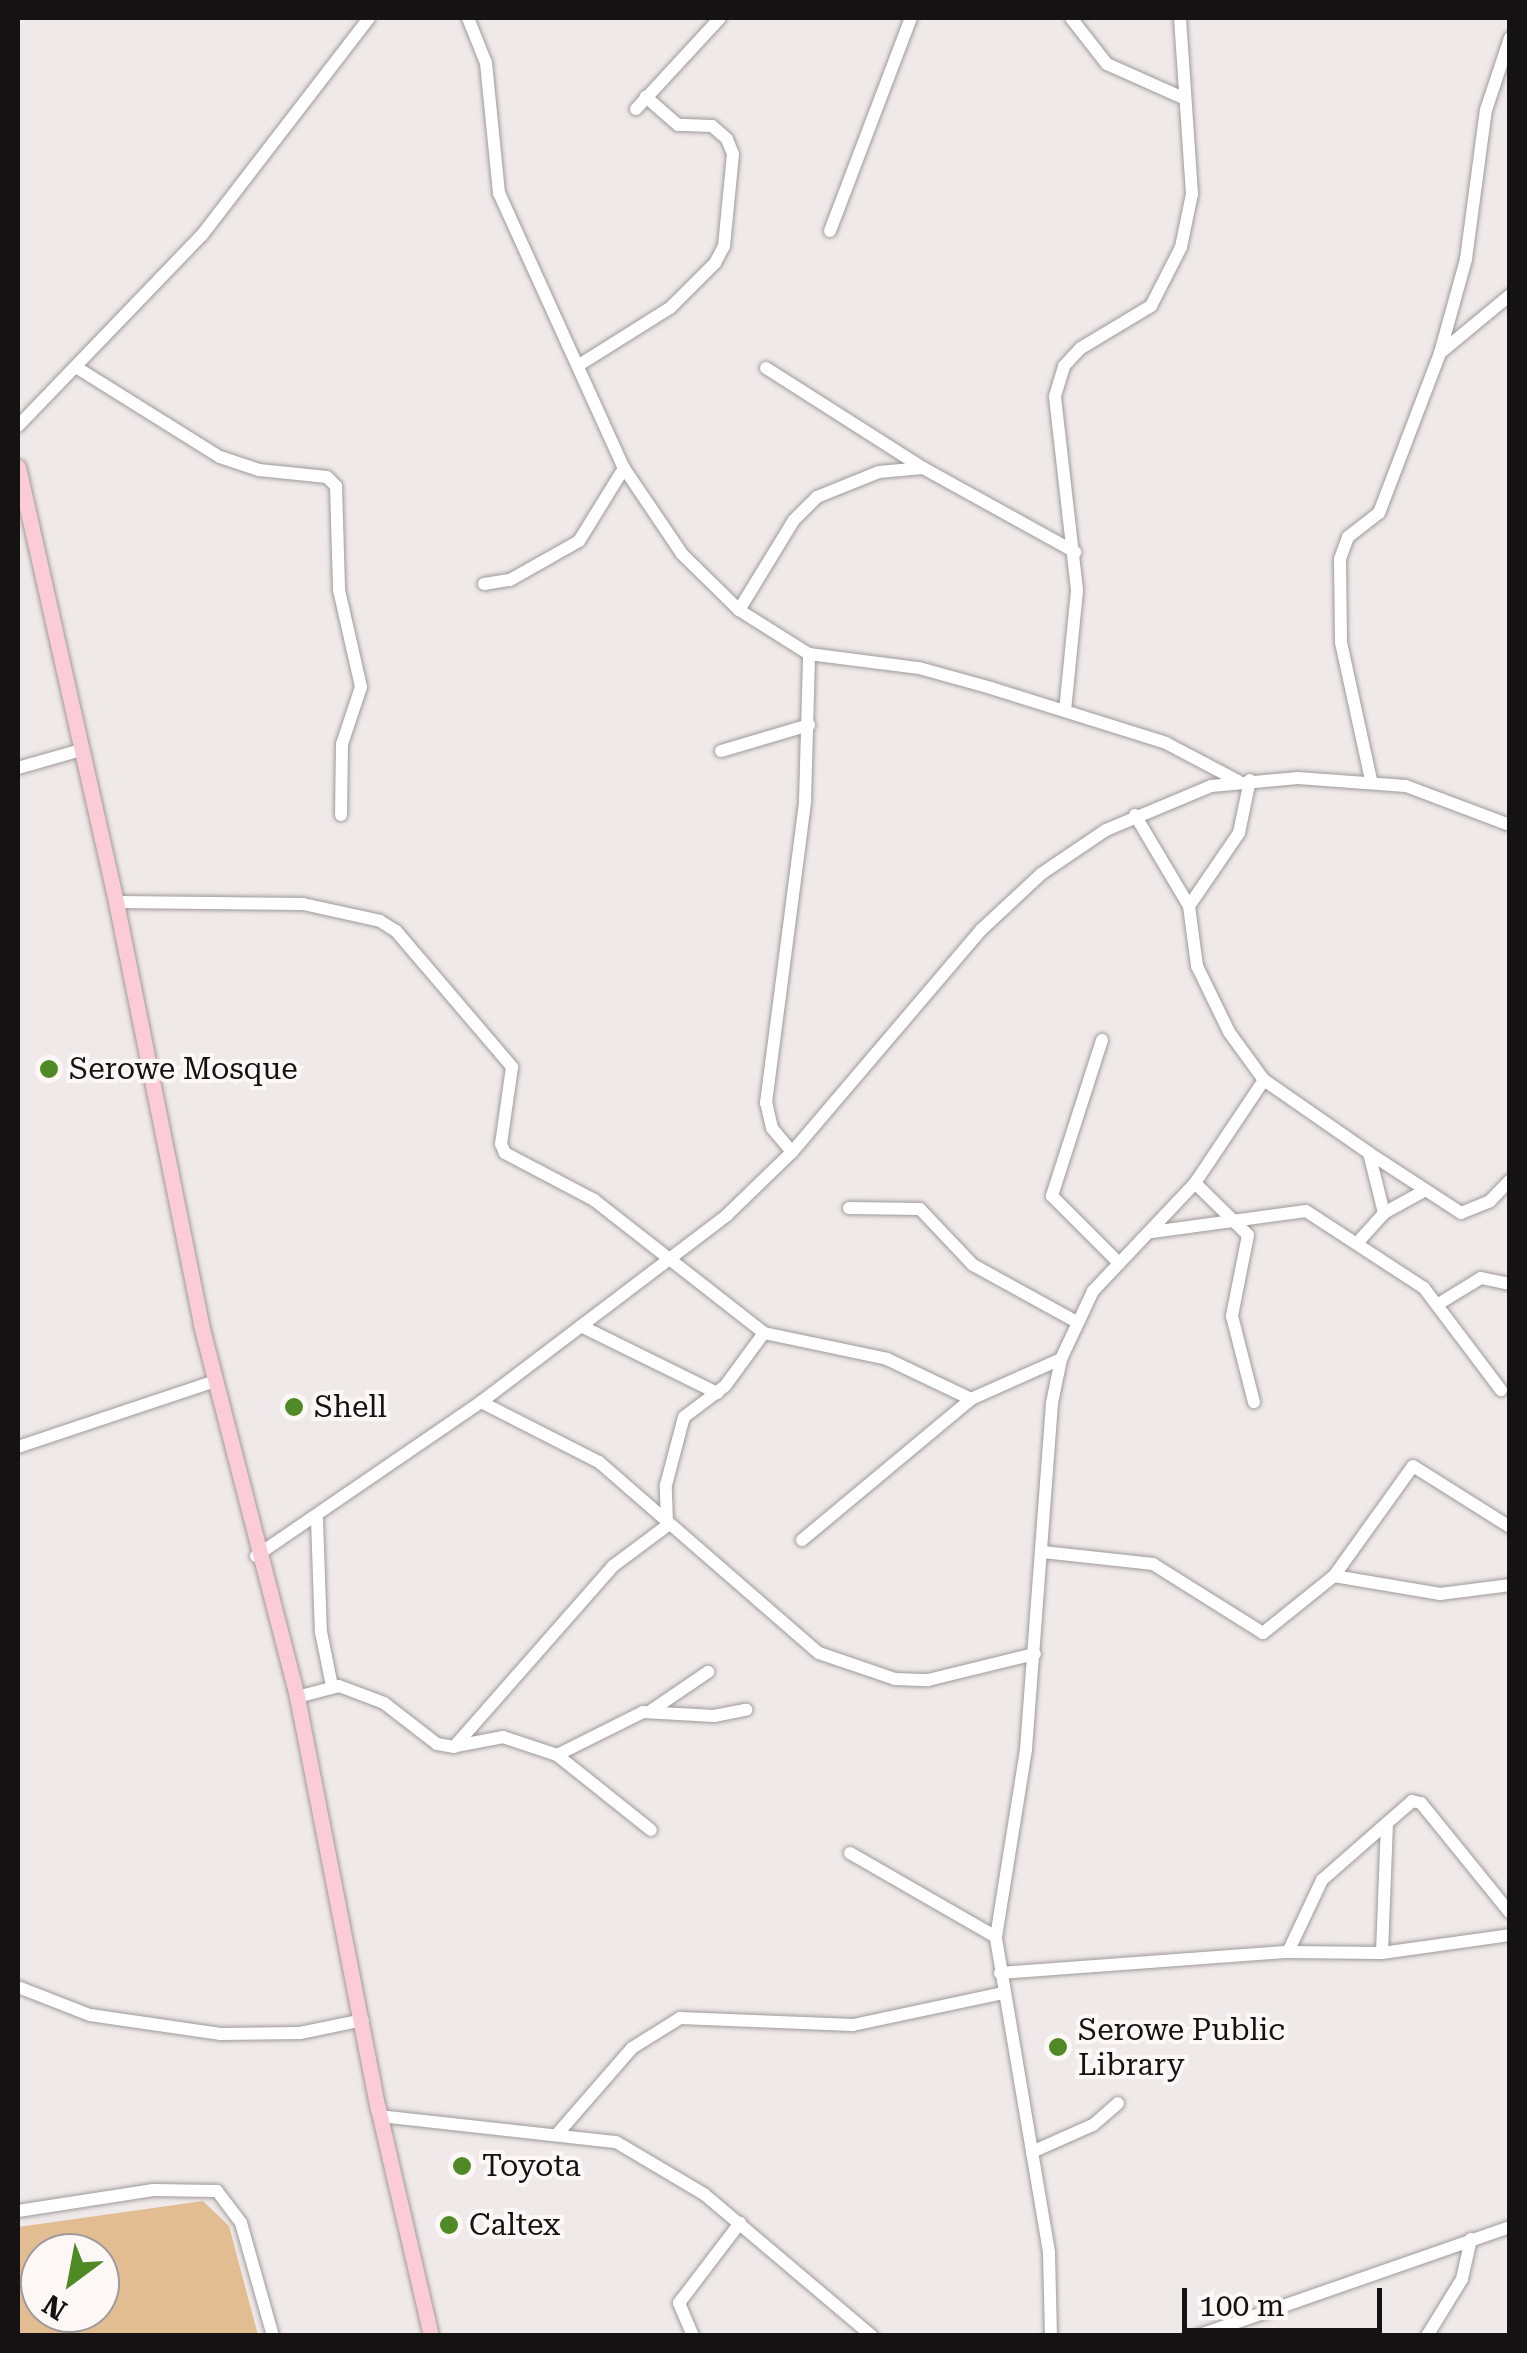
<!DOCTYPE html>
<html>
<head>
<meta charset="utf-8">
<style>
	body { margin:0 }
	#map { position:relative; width:1527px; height:2353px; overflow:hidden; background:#efeae9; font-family:"Roboto Serif",serif }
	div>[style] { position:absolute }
	.green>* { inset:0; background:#e2bd92 }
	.roads { filter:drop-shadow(0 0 2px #9f9a9a) drop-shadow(0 0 2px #9f9a9a) }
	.minor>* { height:12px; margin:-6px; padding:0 6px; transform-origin:6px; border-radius:6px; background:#fff }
	.major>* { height:15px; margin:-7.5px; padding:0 7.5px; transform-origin:7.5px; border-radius:7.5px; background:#fcccd6 }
	.dots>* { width:28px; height:28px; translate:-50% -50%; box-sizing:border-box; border:5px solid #fdf7f6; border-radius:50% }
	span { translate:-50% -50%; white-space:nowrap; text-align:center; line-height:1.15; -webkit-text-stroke:8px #fdf7f6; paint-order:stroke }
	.poi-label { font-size:30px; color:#141212 }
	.left { translate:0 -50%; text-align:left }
	.frame { position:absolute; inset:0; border:20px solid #141212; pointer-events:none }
	.north { position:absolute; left:20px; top:2233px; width:100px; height:100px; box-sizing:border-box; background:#fdf7f6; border:2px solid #a09b9b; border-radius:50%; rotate:212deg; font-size:28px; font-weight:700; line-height:40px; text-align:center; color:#141212 }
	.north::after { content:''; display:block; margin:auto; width:35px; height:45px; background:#508a27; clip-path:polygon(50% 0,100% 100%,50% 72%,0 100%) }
	.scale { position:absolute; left:1182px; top:2288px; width:200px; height:45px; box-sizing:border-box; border:5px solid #141212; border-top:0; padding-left:12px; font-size:30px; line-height:35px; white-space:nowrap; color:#141212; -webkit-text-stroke:8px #fdf7f6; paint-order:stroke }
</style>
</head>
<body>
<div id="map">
	<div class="green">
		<i style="clip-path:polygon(evenodd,203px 2201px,229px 2226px,258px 2335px,18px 2335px,18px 2227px,203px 2201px,40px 2253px,100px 2253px,100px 2313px,40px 2313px,40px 2253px)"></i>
	</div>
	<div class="roads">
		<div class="minor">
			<i style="left:468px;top:18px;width:48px;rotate:68.2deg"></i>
			<i style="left:486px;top:63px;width:131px;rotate:84.3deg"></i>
			<i style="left:499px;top:193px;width:302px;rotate:65.6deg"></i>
			<i style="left:624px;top:468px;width:104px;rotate:56deg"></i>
			<i style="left:682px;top:554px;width:80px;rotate:44.5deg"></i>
			<i style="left:739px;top:610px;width:83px;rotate:32.2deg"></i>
			<i style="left:809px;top:654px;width:111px;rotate:7.3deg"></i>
			<i style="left:919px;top:668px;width:75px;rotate:15.5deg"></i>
			<i style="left:991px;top:688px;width:183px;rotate:17.4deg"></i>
			<i style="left:1166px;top:743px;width:81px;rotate:27.8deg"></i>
			<i style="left:1071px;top:18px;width:58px;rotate:52deg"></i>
			<i style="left:1107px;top:64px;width:81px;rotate:24deg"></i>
			<i style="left:636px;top:109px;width:124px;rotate:-47.3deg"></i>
			<i style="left:830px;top:231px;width:228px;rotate:-69.2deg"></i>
			<i style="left:1440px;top:353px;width:91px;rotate:-39.6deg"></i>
			<i style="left:579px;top:365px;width:107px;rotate:-32.1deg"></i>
			<i style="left:670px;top:308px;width:64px;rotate:-45deg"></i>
			<i style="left:715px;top:263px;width:19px;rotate:-62deg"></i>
			<i style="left:724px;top:246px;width:92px;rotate:-84.4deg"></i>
			<i style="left:733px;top:154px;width:16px;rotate:-112deg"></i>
			<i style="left:727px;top:139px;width:20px;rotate:-139deg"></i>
			<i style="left:712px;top:126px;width:34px;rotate:-178deg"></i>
			<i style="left:678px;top:125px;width:43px;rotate:-138.8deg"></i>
			<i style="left:766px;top:368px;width:186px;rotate:32.5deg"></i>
			<i style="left:923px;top:468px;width:174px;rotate:28.9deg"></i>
			<i style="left:79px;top:369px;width:166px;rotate:32deg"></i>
			<i style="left:220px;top:457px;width:41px;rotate:18.4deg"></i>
			<i style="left:259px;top:470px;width:68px;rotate:5.9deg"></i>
			<i style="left:327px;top:477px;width:13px;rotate:45deg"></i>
			<i style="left:336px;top:486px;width:104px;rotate:88.3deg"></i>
			<i style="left:339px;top:590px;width:99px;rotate:77.2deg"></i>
			<i style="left:361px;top:687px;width:60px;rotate:108.4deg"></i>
			<i style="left:342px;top:744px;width:71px;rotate:90.8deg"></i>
			<i style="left:18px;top:426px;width:265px;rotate:-46.1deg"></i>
			<i style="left:202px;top:235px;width:274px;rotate:-52.4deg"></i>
			<i style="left:484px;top:584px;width:26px;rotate:-9deg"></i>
			<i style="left:510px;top:580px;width:79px;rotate:-29.5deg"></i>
			<i style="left:579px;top:541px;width:86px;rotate:-58.3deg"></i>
			<i style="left:739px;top:610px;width:105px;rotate:-58.6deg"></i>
			<i style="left:794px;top:520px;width:33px;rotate:-45deg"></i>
			<i style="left:817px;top:497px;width:67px;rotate:-22deg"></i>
			<i style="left:879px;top:472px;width:44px;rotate:-5.2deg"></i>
			<i style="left:1065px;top:711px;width:122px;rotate:-84.3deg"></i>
			<i style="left:1077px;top:590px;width:195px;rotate:-96.5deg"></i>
			<i style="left:1055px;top:396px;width:31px;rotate:-73deg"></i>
			<i style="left:1064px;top:366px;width:25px;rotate:-47deg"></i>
			<i style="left:1081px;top:348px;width:82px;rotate:-31deg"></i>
			<i style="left:1151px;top:306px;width:66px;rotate:-63deg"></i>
			<i style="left:1181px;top:247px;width:54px;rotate:-78.3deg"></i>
			<i style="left:1192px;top:194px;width:176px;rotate:-93.9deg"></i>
			<i style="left:721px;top:751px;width:92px;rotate:-16.5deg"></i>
			<i style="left:18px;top:768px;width:66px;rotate:-15.9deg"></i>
			<i style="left:1371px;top:780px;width:141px;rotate:-102.3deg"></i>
			<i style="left:1341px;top:642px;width:83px;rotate:-90.7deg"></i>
			<i style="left:1340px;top:559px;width:23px;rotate:-70deg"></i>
			<i style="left:1348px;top:537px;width:39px;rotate:-38deg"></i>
			<i style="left:1379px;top:513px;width:171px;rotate:-69.1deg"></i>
			<i style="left:1440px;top:353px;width:98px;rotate:-74.5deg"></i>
			<i style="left:1466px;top:259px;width:150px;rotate:-82.4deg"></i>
			<i style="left:1486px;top:110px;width:76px;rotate:-71.6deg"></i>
			<i style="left:1135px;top:815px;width:106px;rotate:59.3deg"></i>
			<i style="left:1189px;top:906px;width:61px;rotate:82.4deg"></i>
			<i style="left:1197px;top:966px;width:73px;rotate:64.1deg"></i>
			<i style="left:1229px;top:1032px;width:59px;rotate:53.9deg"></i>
			<i style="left:1264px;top:1080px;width:128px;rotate:34.8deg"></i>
			<i style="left:1369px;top:1153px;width:62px;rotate:76deg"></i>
			<i style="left:116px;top:902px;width:187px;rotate:0.6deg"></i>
			<i style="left:303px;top:904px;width:79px;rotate:12.4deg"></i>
			<i style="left:380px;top:921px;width:19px;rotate:32deg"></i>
			<i style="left:396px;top:931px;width:179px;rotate:49.5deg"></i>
			<i style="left:512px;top:1067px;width:78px;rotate:98.1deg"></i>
			<i style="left:501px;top:1144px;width:10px;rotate:66deg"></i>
			<i style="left:505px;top:1153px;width:101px;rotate:27.8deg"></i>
			<i style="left:594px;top:1200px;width:216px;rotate:38deg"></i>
			<i style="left:764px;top:1333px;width:126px;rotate:11.9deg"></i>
			<i style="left:887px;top:1359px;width:93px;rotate:25.5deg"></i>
			<i style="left:971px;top:1399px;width:98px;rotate:-24deg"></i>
			<i style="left:1189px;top:906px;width:88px;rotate:-55.6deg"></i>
			<i style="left:1239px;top:833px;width:54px;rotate:-78.3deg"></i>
			<i style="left:1102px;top:1040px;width:164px;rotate:107.8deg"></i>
			<i style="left:1052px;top:1196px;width:95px;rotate:45deg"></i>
			<i style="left:792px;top:1152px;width:31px;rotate:-130deg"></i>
			<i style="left:772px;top:1128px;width:26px;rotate:-103deg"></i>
			<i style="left:766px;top:1103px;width:305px;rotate:-82.6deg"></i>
			<i style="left:805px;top:801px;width:147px;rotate:-88.4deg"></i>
			<i style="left:1369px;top:1153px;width:110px;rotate:33.1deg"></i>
			<i style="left:1461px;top:1213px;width:31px;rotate:-22deg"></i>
			<i style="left:1490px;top:1201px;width:29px;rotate:-46deg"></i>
			<i style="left:1195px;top:1183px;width:74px;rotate:44.5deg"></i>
			<i style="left:1248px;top:1235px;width:83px;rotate:101.2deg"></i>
			<i style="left:1232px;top:1316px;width:89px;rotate:75.7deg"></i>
			<i style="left:849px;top:1208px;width:71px;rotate:0.8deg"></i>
			<i style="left:920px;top:1209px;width:77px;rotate:46.6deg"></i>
			<i style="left:973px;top:1265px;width:116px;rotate:28.8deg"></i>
			<i style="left:1152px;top:1232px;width:155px;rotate:-7.8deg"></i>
			<i style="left:1306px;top:1211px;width:141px;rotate:33.1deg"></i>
			<i style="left:1424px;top:1288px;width:128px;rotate:53deg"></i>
			<i style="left:1359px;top:1241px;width:38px;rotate:-48deg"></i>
			<i style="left:1384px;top:1213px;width:43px;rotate:-28.9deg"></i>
			<i style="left:1440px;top:1303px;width:48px;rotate:-31.4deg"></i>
			<i style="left:1481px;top:1278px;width:30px;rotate:12deg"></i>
			<i style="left:581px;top:1326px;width:152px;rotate:26.2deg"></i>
			<i style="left:481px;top:1402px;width:132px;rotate:27deg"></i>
			<i style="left:599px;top:1462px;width:291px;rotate:41deg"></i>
			<i style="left:819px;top:1653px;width:80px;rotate:18.9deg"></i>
			<i style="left:895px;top:1679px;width:33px;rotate:2deg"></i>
			<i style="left:928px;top:1680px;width:110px;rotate:-13.7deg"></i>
			<i style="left:18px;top:1447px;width:208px;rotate:-18.5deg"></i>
			<i style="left:317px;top:1520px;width:112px;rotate:88deg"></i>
			<i style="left:321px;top:1632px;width:55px;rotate:78.5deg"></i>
			<i style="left:667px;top:1523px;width:38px;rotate:-92deg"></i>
			<i style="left:666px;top:1485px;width:70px;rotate:-75.2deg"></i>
			<i style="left:684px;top:1417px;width:51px;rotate:-37.1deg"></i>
			<i style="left:725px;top:1386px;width:66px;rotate:-53.7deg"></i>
			<i style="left:802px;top:1540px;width:220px;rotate:-39.8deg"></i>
			<i style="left:1043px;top:1552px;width:111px;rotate:6.2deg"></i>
			<i style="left:1153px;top:1564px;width:130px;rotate:32.1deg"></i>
			<i style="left:1263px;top:1633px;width:91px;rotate:-38.8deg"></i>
			<i style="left:1334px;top:1576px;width:135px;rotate:-54.3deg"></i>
			<i style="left:1413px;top:1466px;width:115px;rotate:32.2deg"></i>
			<i style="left:256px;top:1556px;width:273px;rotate:-34.4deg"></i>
			<i style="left:481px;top:1402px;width:309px;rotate:-37.2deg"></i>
			<i style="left:727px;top:1215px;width:91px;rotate:-44.1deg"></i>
			<i style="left:792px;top:1152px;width:292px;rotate:-49.6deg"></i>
			<i style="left:981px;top:930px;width:82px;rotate:-43deg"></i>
			<i style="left:1041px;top:874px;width:78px;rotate:-34.1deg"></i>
			<i style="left:1106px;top:830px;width:114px;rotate:-22.7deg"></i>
			<i style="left:1211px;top:786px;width:87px;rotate:-5.3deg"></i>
			<i style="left:1298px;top:778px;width:108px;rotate:4.2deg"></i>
			<i style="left:1406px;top:786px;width:111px;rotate:20.6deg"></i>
			<i style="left:1334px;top:1576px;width:108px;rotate:9.6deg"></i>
			<i style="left:1440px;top:1594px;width:71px;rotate:-7.3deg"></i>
			<i style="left:297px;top:1697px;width:43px;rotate:-14.7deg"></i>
			<i style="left:339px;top:1686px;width:48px;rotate:20.7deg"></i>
			<i style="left:384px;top:1703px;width:67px;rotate:37.7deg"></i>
			<i style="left:437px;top:1744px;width:17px;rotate:10deg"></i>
			<i style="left:454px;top:1747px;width:241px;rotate:-48.7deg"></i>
			<i style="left:613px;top:1566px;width:69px;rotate:-36.7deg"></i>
			<i style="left:652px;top:1710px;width:68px;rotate:-34.2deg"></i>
			<i style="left:456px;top:1746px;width:48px;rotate:-10.8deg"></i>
			<i style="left:503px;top:1737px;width:57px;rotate:18.4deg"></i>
			<i style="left:557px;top:1755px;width:96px;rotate:-26.6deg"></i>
			<i style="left:643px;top:1712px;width:71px;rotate:3.2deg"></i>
			<i style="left:714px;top:1716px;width:33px;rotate:-11deg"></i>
			<i style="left:557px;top:1755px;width:120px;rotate:38.6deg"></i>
			<i style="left:850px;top:1853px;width:168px;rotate:29.9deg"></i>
			<i style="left:1288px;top:1952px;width:80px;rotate:-64.7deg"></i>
			<i style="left:1322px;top:1880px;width:86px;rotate:-41.2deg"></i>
			<i style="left:1382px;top:1953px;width:130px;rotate:-87.8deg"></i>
			<i style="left:1387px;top:1823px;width:33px;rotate:-41deg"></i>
			<i style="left:1412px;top:1801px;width:9px;rotate:13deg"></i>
			<i style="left:1421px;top:1803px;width:141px;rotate:51deg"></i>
			<i style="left:1000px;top:1973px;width:289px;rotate:-4.2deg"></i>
			<i style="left:1288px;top:1952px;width:94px;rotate:0.6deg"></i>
			<i style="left:1382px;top:1953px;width:129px;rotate:-8deg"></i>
			<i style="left:18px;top:1987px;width:77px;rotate:21.3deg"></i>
			<i style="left:90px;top:2015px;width:132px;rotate:8.3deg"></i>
			<i style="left:221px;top:2034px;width:79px;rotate:-0.7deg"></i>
			<i style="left:300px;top:2033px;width:64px;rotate:-11.7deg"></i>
			<i style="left:380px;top:2116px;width:237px;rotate:6.3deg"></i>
			<i style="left:616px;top:2142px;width:102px;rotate:30.6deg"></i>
			<i style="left:704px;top:2194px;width:220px;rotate:40.2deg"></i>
			<i style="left:559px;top:2132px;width:111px;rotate:-49deg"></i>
			<i style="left:632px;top:2048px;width:57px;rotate:-32deg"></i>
			<i style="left:680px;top:2018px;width:173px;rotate:2.3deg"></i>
			<i style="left:853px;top:2025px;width:153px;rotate:-12deg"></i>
			<i style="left:1032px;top:2152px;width:67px;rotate:-23.9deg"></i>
			<i style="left:1093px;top:2125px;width:33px;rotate:-41deg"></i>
			<i style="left:18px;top:2211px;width:137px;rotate:-8.8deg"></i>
			<i style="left:153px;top:2190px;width:64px;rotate:0.9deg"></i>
			<i style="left:217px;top:2191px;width:40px;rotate:53deg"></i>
			<i style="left:241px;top:2223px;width:117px;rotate:74.2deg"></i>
			<i style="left:693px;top:2336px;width:36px;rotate:-113deg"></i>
			<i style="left:679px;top:2303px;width:101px;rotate:-52.7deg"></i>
			<i style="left:1051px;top:2336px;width:84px;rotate:-91.4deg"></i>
			<i style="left:1049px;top:2252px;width:319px;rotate:-99.6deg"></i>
			<i style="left:996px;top:1937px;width:190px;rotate:-80.9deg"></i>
			<i style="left:1026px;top:1749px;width:347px;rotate:-85.7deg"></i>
			<i style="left:1052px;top:1403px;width:45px;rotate:-78.4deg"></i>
			<i style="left:1061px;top:1359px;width:75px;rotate:-64.8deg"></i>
			<i style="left:1093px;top:1291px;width:149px;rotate:-46.6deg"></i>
			<i style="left:1195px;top:1183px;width:124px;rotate:-56.2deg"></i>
			<i style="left:1197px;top:2336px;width:331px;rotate:-19.2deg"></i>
			<i style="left:1427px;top:2336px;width:67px;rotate:-58.4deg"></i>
			<i style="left:1462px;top:2279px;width:41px;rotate:-77.3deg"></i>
		</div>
		<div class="major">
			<i style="left:18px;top:467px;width:446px;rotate:77.3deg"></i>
			<i style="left:116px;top:902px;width:431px;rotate:78.6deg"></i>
			<i style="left:201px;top:1325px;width:384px;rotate:75.5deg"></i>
			<i style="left:297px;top:1697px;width:419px;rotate:78.9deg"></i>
			<i style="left:378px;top:2108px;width:234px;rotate:76.9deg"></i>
		</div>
	</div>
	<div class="dots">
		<i style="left:49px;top:1069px;background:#508a27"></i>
		<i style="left:294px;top:1407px;background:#508a27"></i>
		<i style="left:1058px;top:2047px;background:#508a27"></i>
		<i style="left:462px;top:2166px;background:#508a27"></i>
		<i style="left:449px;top:2225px;background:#508a27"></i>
	</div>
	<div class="poi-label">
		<span class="left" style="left:69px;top:1069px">Serowe Mosque</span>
		<span class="left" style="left:314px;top:1407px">Shell</span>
		<span class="left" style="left:1078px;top:2047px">Serowe Public<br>Library</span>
		<span class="left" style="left:482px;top:2166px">Toyota</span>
		<span class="left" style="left:469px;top:2225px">Caltex</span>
	</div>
	<div class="frame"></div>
	<div class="north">N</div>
	<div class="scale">100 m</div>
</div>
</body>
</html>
